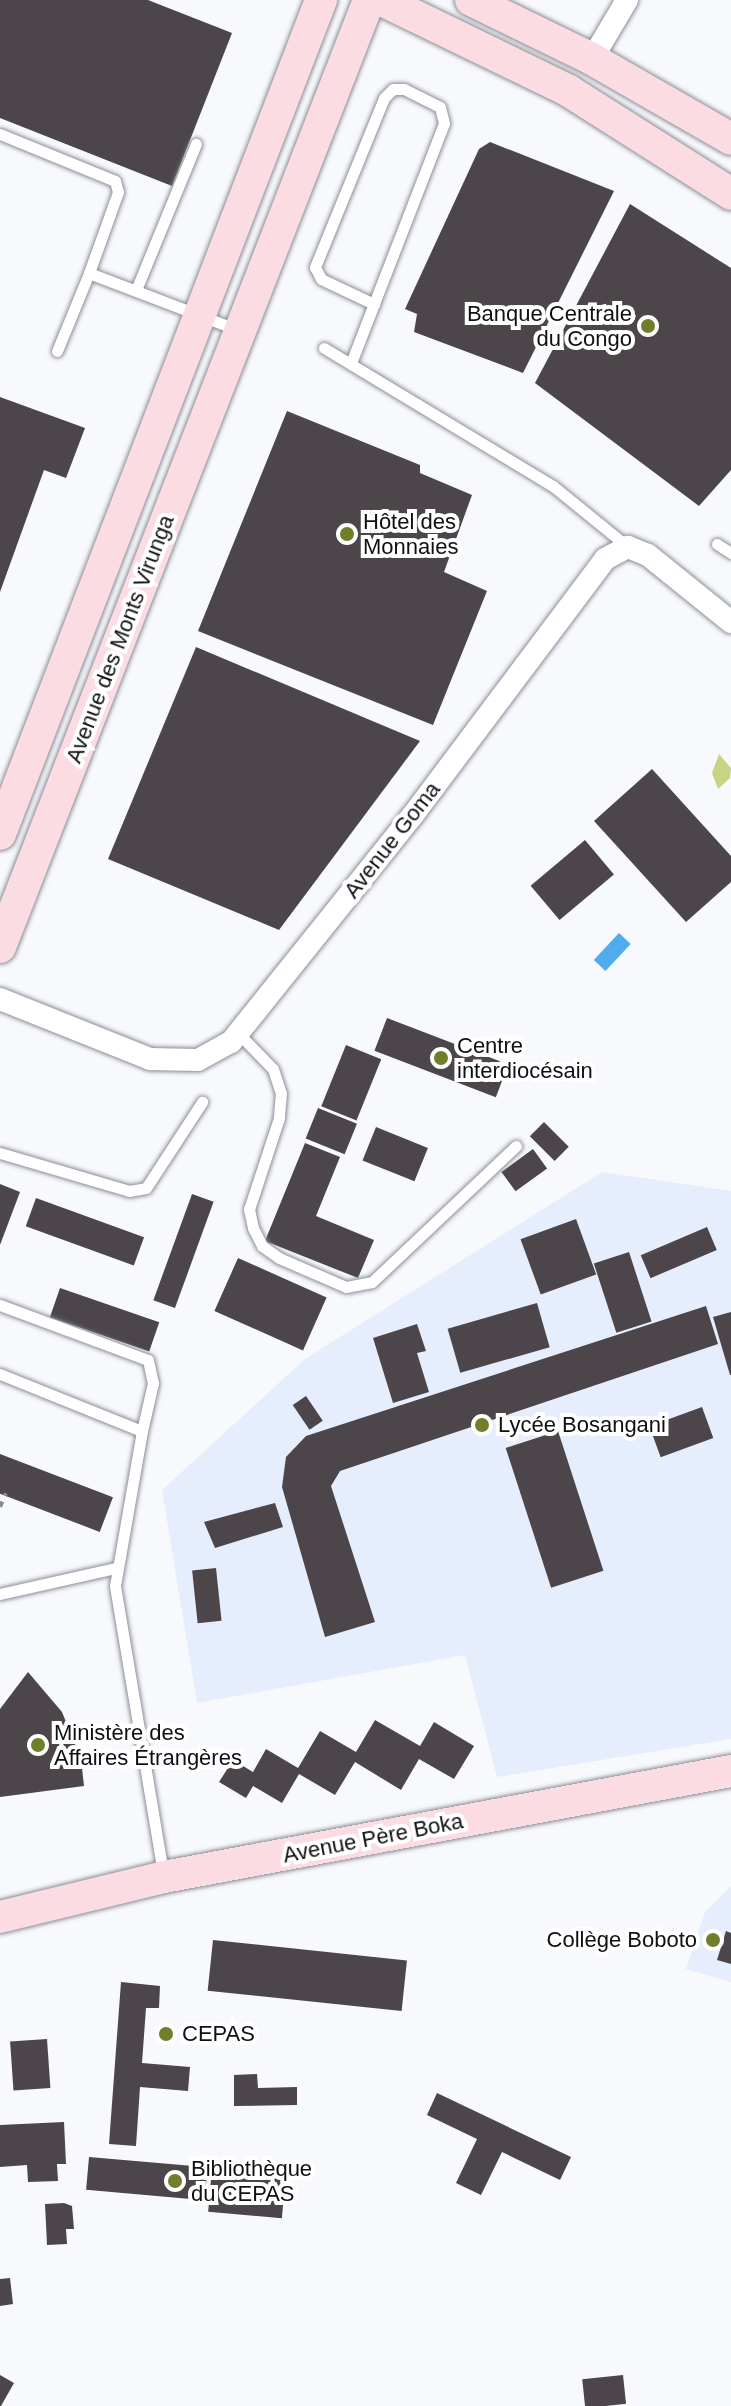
<!DOCTYPE html>
<html>
<head>
<meta charset="utf-8">
<style>
	body { margin:0 }
	#map { position:relative; width:731px; height:2406px; overflow:hidden; background:#f8f9fd; font-family:Arial,sans-serif }
	div>[style] { position:absolute }
	.built>* { inset:0; background:#e6edfd }
	.green>* { inset:0; background:#c7d483 }
	.water>* { inset:0; background:#51acee; transform-origin:0 0 }
	.building>* { inset:0; background:#4c454a; transform-origin:0 0 }
	.path>* { height:4px; margin-top:-2px; transform-origin:0; background:repeating-linear-gradient(90deg,#8b8c8f 0 6px,transparent 0 12px) }
	.roads { filter:drop-shadow(0 0 2px #8b8e97) drop-shadow(0 0 2px #8b8e97) }
	.lane>* { height:11px; margin:-5.5px; padding:0 5.5px; transform-origin:5.5px; border-radius:5.5px; background:#fff }
	.street>* { height:22px; margin:-11px; padding:0 11px; transform-origin:11px; border-radius:11px; background:#fff }
	.secondary>* { height:32px; margin:-16px; padding:0 16px; transform-origin:16px; border-radius:16px; background:#fbdce3 }
	.dots>* { width:22px; height:22px; translate:-50% -50%; box-sizing:border-box; border:4px solid #fff; border-radius:50% }
	span { translate:-50% -50%; white-space:nowrap; text-align:center; line-height:1.15; -webkit-text-stroke:8px #fff; paint-order:stroke }
	.poi-label { font-size:22px; color:#0f1013 }
	.right { translate:-100% -50%; text-align:right }
	.left { translate:0 -50%; text-align:left }
	.street-label { font-size:22px; color:#0f1013 }
</style>
</head>
<body>
<div id="map">
	<div class="built">
		<i style="clip-path:polygon(602px 1172px,731px 1191px,731px 1739px,497px 1777px,465px 1655px,197px 1703px,162px 1490px,305px 1359px)"></i>
		<i style="clip-path:polygon(731px 1886px,731px 1982px,686px 1969px,705px 1912px)"></i>
	</div>
	<div class="green">
		<i style="clip-path:polygon(719px 754px,731px 768px,730px 778px,718px 789px,712px 773px)"></i>
	</div>
	<div class="water">
		<i style="left:619px;top:933px;width:16px;height:37px;rotate:43deg"></i>
	</div>
	<div class="building">
		<i style="clip-path:polygon(0 0,148px 0,232px 33px,172px 186px,0 118px)"></i>
		<i style="clip-path:polygon(490px 142px,614px 191px,523px 373px,414px 332px,417px 314px,405px 309px,479px 149px)"></i>
		<i style="clip-path:polygon(630px 204px,731px 268px,731px 470px,699px 506px,535px 383px)"></i>
		<i style="clip-path:polygon(0 397px,85px 428px,66px 478px,44px 470px,0 592px)"></i>
		<i style="clip-path:polygon(287px 411px,420px 465px,420px 473px,472px 495px,444px 572px,487px 591px,433px 725px,198px 631px)"></i>
		<i style="clip-path:polygon(196px 647px,420px 741px,279px 930px,108px 859px)"></i>
		<i style="clip-path:polygon(652px 769px,731px 856px,731px 882px,686px 922px,594px 821px)"></i>
		<i style="left:585px;top:840px;width:45px;height:71px;rotate:50deg"></i>
		<i style="left:387px;top:1018px;width:130px;height:35px;rotate:21deg"></i>
		<i style="left:346px;top:1045px;width:38px;height:66px;rotate:22deg"></i>
		<i style="left:318px;top:1108px;width:42px;height:33px;rotate:22deg"></i>
		<i style="left:544px;top:1122px;width:35px;height:20px;rotate:45deg"></i>
		<i style="left:376px;top:1127px;width:56px;height:36px;rotate:22deg"></i>
		<i style="clip-path:polygon(305px 1143px,340px 1157px,316px 1216px,374px 1240px,358px 1278px,265px 1241px)"></i>
		<i style="left:533px;top:1149px;width:24px;height:39px;rotate:54deg"></i>
		<i style="clip-path:polygon(0 1184px,20px 1192px,0 1245px)"></i>
		<i style="left:192px;top:1194px;width:23px;height:113px;rotate:20deg"></i>
		<i style="left:36px;top:1198px;width:115px;height:30px;rotate:20deg"></i>
		<i style="left:576px;top:1219px;width:59px;height:59px;rotate:70deg"></i>
		<i style="left:707px;top:1227px;width:25px;height:72px;rotate:67deg"></i>
		<i style="left:629px;top:1252px;width:73px;height:37px;rotate:72deg"></i>
		<i style="left:238px;top:1258px;width:97px;height:58px;rotate:24deg"></i>
		<i style="left:60px;top:1288px;width:105px;height:31px;rotate:19deg"></i>
		<i style="left:537px;top:1303px;width:46px;height:93px;rotate:74deg"></i>
		<i style="clip-path:polygon(706px 1306px,718px 1344px,340px 1471px,331px 1486px,375px 1622px,325px 1637px,282px 1487px,286px 1457px,306px 1436px)"></i>
		<i style="clip-path:polygon(731px 1312px,731px 1375px,730px 1375px,713px 1317px)"></i>
		<i style="clip-path:polygon(417px 1324px,426px 1351px,417px 1353px,429px 1392px,393px 1403px,373px 1338px)"></i>
		<i style="left:306px;top:1396px;width:30px;height:16px;rotate:56deg"></i>
		<i style="left:702px;top:1407px;width:33px;height:56px;rotate:70deg"></i>
		<i style="left:558px;top:1431px;width:147px;height:55px;rotate:72deg"></i>
		<i style="left:0;top:1454px;width:121px;height:37px;rotate:21deg"></i>
		<i style="clip-path:polygon(275px 1503px,283px 1527px,215px 1548px,204px 1522px)"></i>
		<i style="left:216px;top:1568px;width:53px;height:24px;rotate:84deg"></i>
		<i style="clip-path:polygon(28px 1672px,62px 1712px,81px 1759px,84px 1786px,0 1797px,0 1709px)"></i>
		<i style="clip-path:polygon(375px 1720px,420px 1746px,434px 1722px,474px 1746px,454px 1779px,419px 1759px,401px 1790px,355px 1762px,335px 1795px,299px 1774px,282px 1803px,253px 1786px,246px 1798px,219px 1782px,233px 1760px,253px 1772px,266px 1749px,298px 1768px,320px 1731px,356px 1752px)"></i>
		<i style="clip-path:polygon(726px 1931px,731px 1933px,731px 1964px,717px 1960px)"></i>
		<i style="left:213px;top:1940px;width:195px;height:51px;rotate:6deg"></i>
		<i style="clip-path:polygon(121px 1982px,160px 1986px,159px 2008px,146px 2008px,142px 2063px,190px 2067px,188px 2091px,140px 2087px,136px 2146px,109px 2144px)"></i>
		<i style="left:47px;top:2039px;width:49px;height:37px;rotate:86deg"></i>
		<i style="clip-path:polygon(257px 2074px,258px 2088px,297px 2087px,297px 2105px,234px 2106px,234px 2075px)"></i>
		<i style="clip-path:polygon(437px 2093px,571px 2157px,560px 2180px,502px 2152px,481px 2195px,456px 2183px,477px 2139px,427px 2115px)"></i>
		<i style="clip-path:polygon(64px 2122px,66px 2164px,57px 2164px,58px 2181px,28px 2182px,27px 2165px,0 2167px,0 2125px)"></i>
		<i style="left:89px;top:2157px;width:119px;height:33px;rotate:5deg"></i>
		<i style="left:212px;top:2168px;width:74px;height:44px;rotate:5deg"></i>
		<i style="clip-path:polygon(64px 2203px,72px 2206px,74px 2229px,66px 2229px,67px 2244px,47px 2245px,45px 2204px)"></i>
		<i style="clip-path:polygon(10px 2278px,13px 2304px,0 2306px,0 2279px)"></i>
		<i style="clip-path:polygon(0 2375px,14px 2383px,1px 2406px,0 2406px)"></i>
		<i style="left:623px;top:2375px;width:29px;height:41px;rotate:84deg"></i>
	</div>
	<div class="path">
		<i style="left:0;top:1507px;width:15px;rotate:-67deg"></i>
	</div>
	<div class="roads">
		<div class="lane">
			<i style="left:0;top:134px;width:124px;rotate:22.2deg"></i>
			<i style="left:115px;top:181px;width:11px;rotate:75deg"></i>
			<i style="left:118px;top:192px;width:86px;rotate:109.7deg"></i>
			<i style="left:89px;top:273px;width:160px;rotate:20.9deg"></i>
			<i style="left:136px;top:290px;width:158px;rotate:-67.7deg"></i>
			<i style="left:324px;top:348px;width:267px;rotate:31.1deg"></i>
			<i style="left:553px;top:486px;width:97px;rotate:39.1deg"></i>
			<i style="left:57px;top:351px;width:84px;rotate:-67.7deg"></i>
			<i style="left:351px;top:363px;width:257px;rotate:-68.8deg"></i>
			<i style="left:444px;top:123px;width:16px;rotate:-104deg"></i>
			<i style="left:440px;top:107px;width:40px;rotate:-153.4deg"></i>
			<i style="left:404px;top:89px;width:11px;rotate:180deg"></i>
			<i style="left:393px;top:89px;width:13px;rotate:135deg"></i>
			<i style="left:384px;top:98px;width:183px;rotate:112.2deg"></i>
			<i style="left:315px;top:267px;width:13px;rotate:63deg"></i>
			<i style="left:321px;top:279px;width:59px;rotate:25.3deg"></i>
			<i style="left:717px;top:544px;width:17px;rotate:33deg"></i>
			<i style="left:238px;top:1033px;width:50px;rotate:45.8deg"></i>
			<i style="left:273px;top:1069px;width:25px;rotate:72deg"></i>
			<i style="left:281px;top:1093px;width:25px;rotate:95deg"></i>
			<i style="left:279px;top:1118px;width:96px;rotate:108.2deg"></i>
			<i style="left:249px;top:1209px;width:19px;rotate:78deg"></i>
			<i style="left:253px;top:1228px;width:20px;rotate:63deg"></i>
			<i style="left:262px;top:1246px;width:21px;rotate:35deg"></i>
			<i style="left:279px;top:1258px;width:73px;rotate:23.4deg"></i>
			<i style="left:346px;top:1287px;width:26px;rotate:-11deg"></i>
			<i style="left:372px;top:1282px;width:198px;rotate:-43.4deg"></i>
			<i style="left:0;top:1153px;width:134px;rotate:16.4deg"></i>
			<i style="left:129px;top:1191px;width:17px;rotate:-10deg"></i>
			<i style="left:146px;top:1188px;width:103px;rotate:-56.9deg"></i>
			<i style="left:0;top:1305px;width:158px;rotate:20.4deg"></i>
			<i style="left:148px;top:1360px;width:24px;rotate:78deg"></i>
			<i style="left:153px;top:1383px;width:49px;rotate:102.9deg"></i>
			<i style="left:0;top:1374px;width:153px;rotate:21.9deg"></i>
			<i style="left:142px;top:1431px;width:157px;rotate:99.9deg"></i>
			<i style="left:115px;top:1586px;width:291px;rotate:80.5deg"></i>
			<i style="left:0;top:1594px;width:118px;rotate:-12.7deg"></i>
		</div>
		<div class="street">
			<i style="left:592px;top:59px;width:69px;rotate:-59.3deg"></i>
			<i style="left:0;top:999px;width:162px;rotate:21.8deg"></i>
			<i style="left:150px;top:1059px;width:48px;rotate:1.2deg"></i>
			<i style="left:198px;top:1060px;width:38px;rotate:-29deg"></i>
			<i style="left:231px;top:1042px;width:291px;rotate:-51.3deg"></i>
			<i style="left:413px;top:815px;width:320px;rotate:-53.1deg"></i>
			<i style="left:605px;top:559px;width:26px;rotate:-28deg"></i>
			<i style="left:628px;top:547px;width:22px;rotate:22deg"></i>
			<i style="left:648px;top:555px;width:107px;rotate:38.9deg"></i>
		</div>
		<div class="secondary">
			<i style="left:382px;top:0;width:208px;rotate:25.9deg"></i>
			<i style="left:569px;top:91px;width:192px;rotate:32.4deg"></i>
			<i style="left:471px;top:0;width:135px;rotate:26deg"></i>
			<i style="left:592px;top:59px;width:160px;rotate:29.9deg"></i>
			<i style="left:0;top:834px;width:894px;rotate:-68.95deg"></i>
			<i style="left:0;top:947px;width:1016px;rotate:-68.71deg"></i>
			<i style="left:0;top:1917px;width:169px;rotate:-13.7deg"></i>
			<i style="left:164px;top:1877px;width:577px;rotate:-10.59deg"></i>
		</div>
	</div>
	<div class="dots">
		<i style="left:648px;top:326px;background:#717e2c"></i>
		<i style="left:347px;top:534px;background:#717e2c"></i>
		<i style="left:441px;top:1058px;background:#717e2c"></i>
		<i style="left:482px;top:1425px;background:#717e2c"></i>
		<i style="left:38px;top:1745px;background:#717e2c"></i>
		<i style="left:713px;top:1940px;background:#717e2c"></i>
		<i style="left:166px;top:2034px;background:#717e2c"></i>
		<i style="left:175px;top:2181px;background:#717e2c"></i>
	</div>
	<div class="poi-label">
		<span class="right" style="left:632px;top:326px">Banque Centrale<br>du Congo</span>
		<span class="left" style="left:363px;top:534px">Hôtel des<br>Monnaies</span>
		<span class="left" style="left:457px;top:1058px">Centre<br>interdiocésain</span>
		<span class="left" style="left:498px;top:1425px">Lycée Bosangani</span>
		<span class="left" style="left:54px;top:1745px">Ministère des<br>Affaires Étrangères</span>
		<span class="right" style="left:697px;top:1940px">Collège Boboto</span>
		<span class="left" style="left:182px;top:2034px">CEPAS</span>
		<span class="left" style="left:191px;top:2181px">Bibliothèque<br>du CEPAS</span>
	</div>
	<div class="street-label">
		<span style="left:120px;top:639px;rotate:-69deg">Avenue des Monts Virunga</span>
		<span style="left:392px;top:840px;rotate:-52deg">Avenue Goma</span>
		<span style="left:373px;top:1838px;rotate:-11deg">Avenue Père Boka</span>
	</div>
</div>
</body>
</html>
